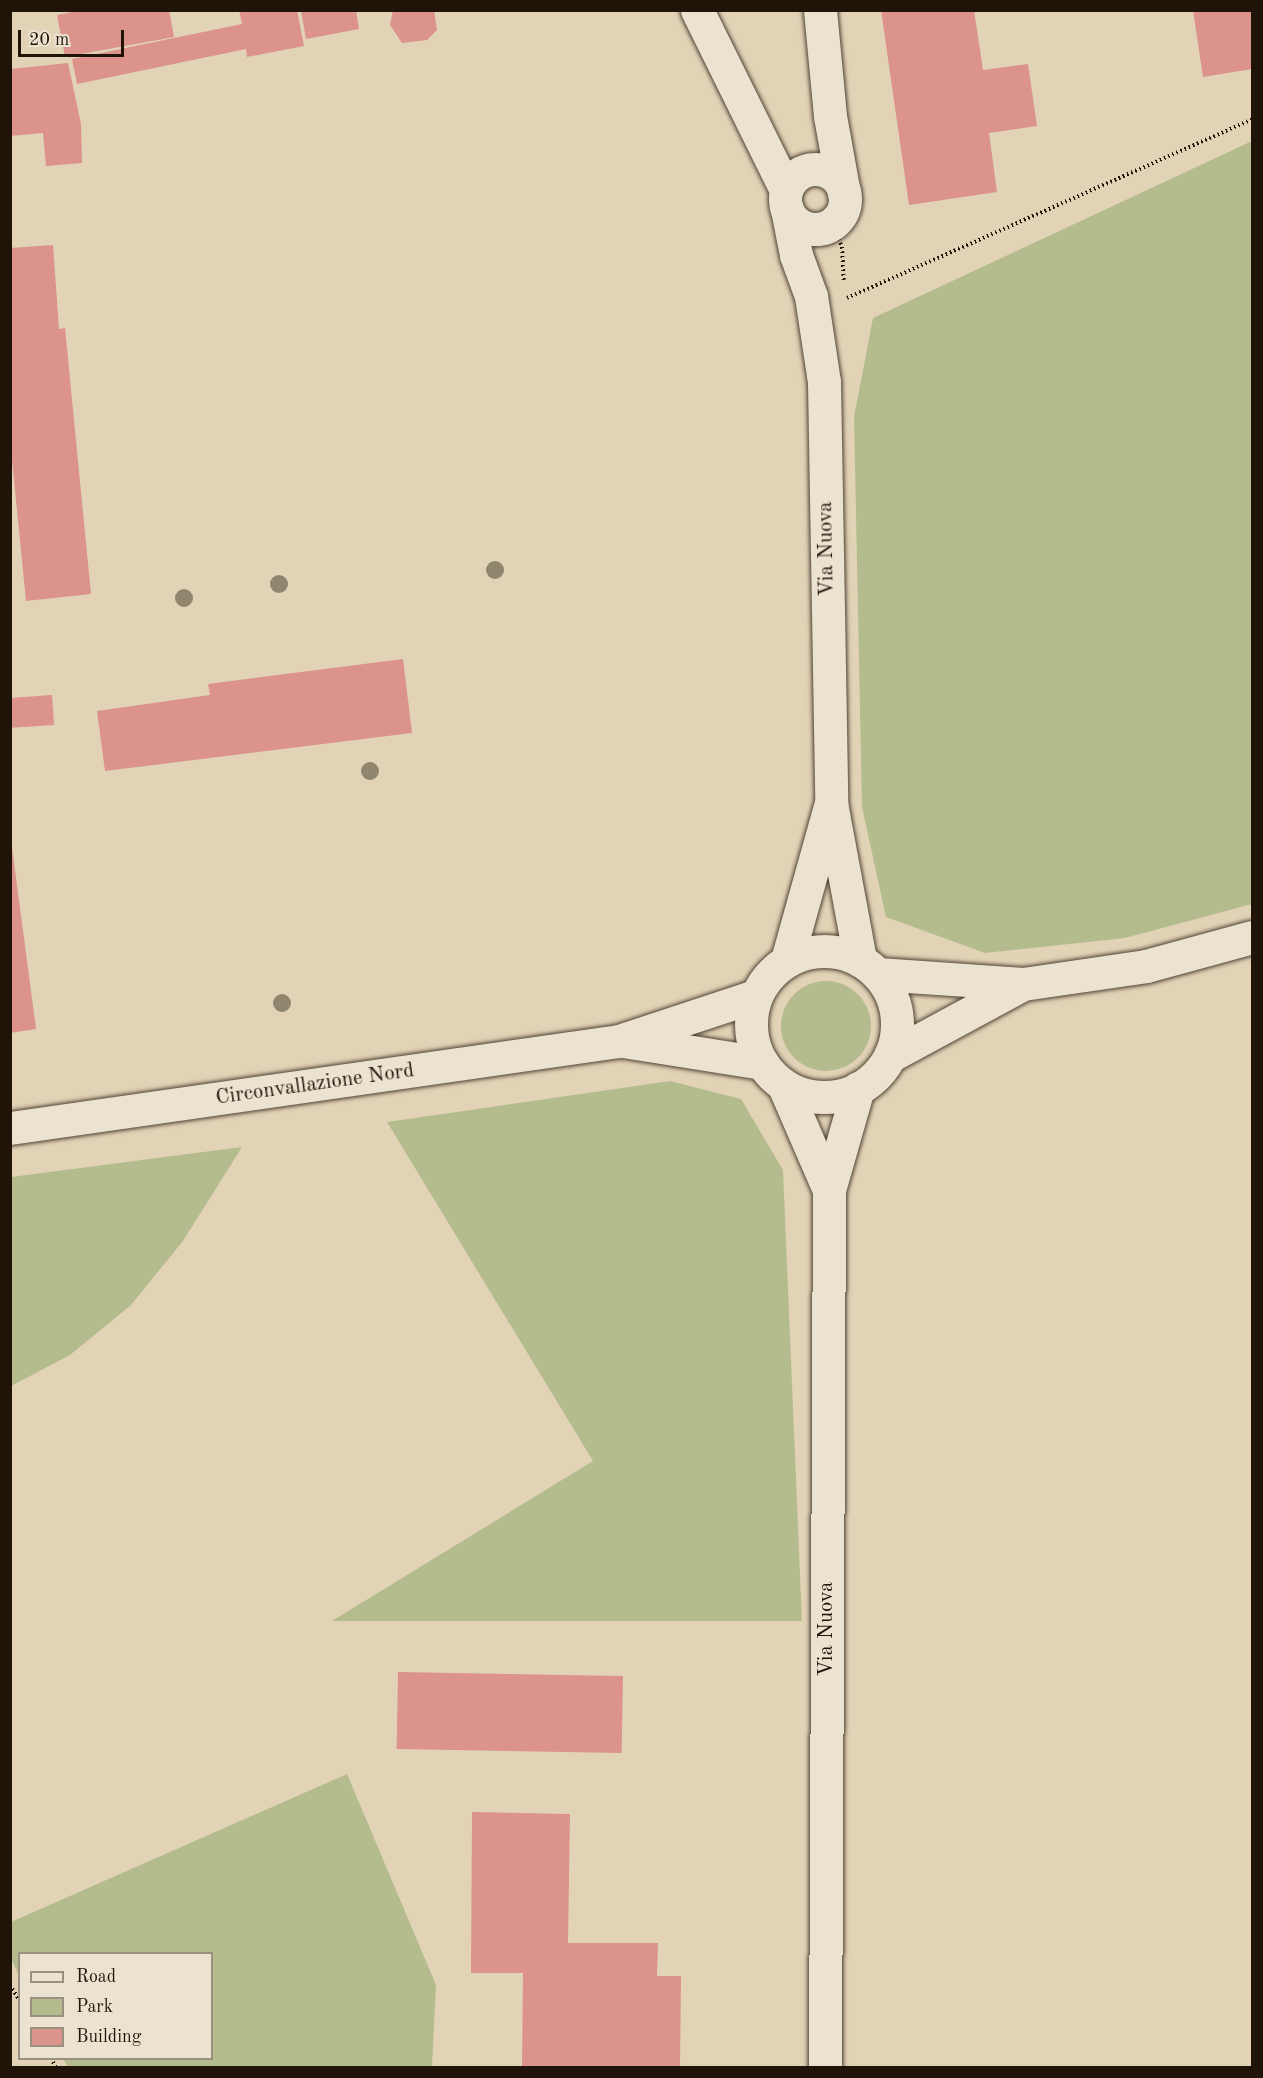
<!DOCTYPE html>
<html>
<head>
<meta charset="utf-8">
<style>
	body { margin:0 }
	#map { position:relative; width:1263px; height:2078px; overflow:hidden; background:#e2d3b7; font-family:"Old Standard TT",serif }
	div>[style] { position:absolute }
	.green>* { inset:0; background:#b4bc8e }
	.round { border-radius:50% }
	.building>* { inset:0; background:#db938b; transform-origin:0 0 }
	.path>* { height:4px; margin-top:-2px; transform-origin:0; background:repeating-linear-gradient(90deg,#201409 0 1.5px,transparent 0 4.5px) }
	.roads { filter:drop-shadow(0 0 2px #504434) drop-shadow(0 0 2px #504434) }
	.minor>* { height:33px; margin:-16.5px; padding:0 16.5px; transform-origin:16.5px; border-radius:16.5px; background:#ece2d0 }
	.minor>.ring { margin:-16.5px; padding:0; box-sizing:content-box; background:none; border:33px solid #ece2d0; border-radius:50% }
	.trees>* { width:18px; height:18px; margin:-9px; border-radius:50%; background:#90856d }
	span { translate:-50% -50%; white-space:nowrap; text-align:center; line-height:1.15; -webkit-text-stroke:6px #ece2d0; paint-order:stroke }
	.street-label { font-size:21px; color:#201409 }
	.frame { position:absolute; inset:0; border:12px solid #201409; pointer-events:none }
	.legend { position:absolute; left:18px; top:1952px; width:195px; height:108px; box-sizing:border-box; background:#ece2d0; border:2px solid #9a9080; margin:0; padding:8px 10px; list-style:none; font-size:18px; color:#201409 }
	.legend li { display:flex; align-items:center; gap:12px; height:30px }
	.legend b { width:30px; border:2px solid #9a9080 }
	.scale { position:absolute; left:18px; top:30px; width:106px; height:27px; box-sizing:border-box; border:3px solid #201409; border-top:0; padding-left:8px; font-size:18px; line-height:21px; white-space:nowrap; color:#201409; -webkit-text-stroke:4px #ece2d0; paint-order:stroke }
</style>
</head>
<body>
<div id="map">
	<div class="green">
		<i style="clip-path:polygon(1252px 141px,1252px 904px,1125px 938px,985px 953px,886px 917px,862px 807px,854px 417px,873px 318px)"></i>
		<i class="round" style="left:781px;top:981px;width:90px;height:90px"></i>
		<i style="clip-path:polygon(670px 1081px,741px 1099px,783px 1170px,802px 1621px,332px 1621px,593px 1461px,387px 1122px)"></i>
		<i style="clip-path:polygon(242px 1147px,183px 1241px,131px 1305px,70px 1355px,11px 1386px,11px 1177px)"></i>
		<i style="clip-path:polygon(347px 1774px,436px 1985px,432px 2067px,68px 2067px,63px 2059px,212px 2058px,212px 1954px,20px 1954px,19px 1976px,11px 1958px,11px 1922px)"></i>
	</div>
	<div class="building">
		<i style="clip-path:polygon(82px 10px,169px 10px,174px 37px,65px 57px,57px 15px)"></i>
		<i style="clip-path:polygon(239px 10px,297px 10px,304px 46px,247px 57px,246px 49px,77px 84px,72px 59px,242px 24px)"></i>
		<i style="clip-path:polygon(305px 10px,356px 10px,359px 29px,306px 39px,301px 11px)"></i>
		<i style="clip-path:polygon(393px 10px,434px 10px,437px 30px,427px 40px,402px 43px,390px 25px)"></i>
		<i style="clip-path:polygon(881px 10px,974px 10px,983px 70px,1028px 64px,1037px 126px,989px 133px,997px 192px,909px 205px)"></i>
		<i style="clip-path:polygon(1193px 10px,1252px 10px,1252px 69px,1203px 77px)"></i>
		<i style="clip-path:polygon(68px 63px,81px 124px,82px 163px,46px 166px,43px 133px,10px 136px,10px 69px)"></i>
		<i style="clip-path:polygon(53px 245px,59px 329px,65px 328px,91px 594px,26px 601px,10px 440px,10px 248px)"></i>
		<i style="clip-path:polygon(403px 659px,412px 733px,105px 771px,97px 711px,210px 695px,208px 684px)"></i>
		<i style="left:52px;top:695px;width:30px;height:42px;rotate:86deg"></i>
		<i style="clip-path:polygon(12px 847px,36px 1029px,10px 1033px,10px 848px)"></i>
		<i style="left:398px;top:1672px;width:225px;height:77px;rotate:1deg"></i>
		<i style="clip-path:polygon(472px 1812px,570px 1814px,568px 1943px,658px 1943px,657px 1976px,681px 1976px,680px 2068px,522px 2068px,523px 1973px,471px 1973px)"></i>
	</div>
	<div class="path">
		<i style="left:832px;top:227px;width:22px;rotate:63deg"></i>
		<i style="left:842px;top:247px;width:33px;rotate:87deg"></i>
		<i style="left:847px;top:298px;width:443px;rotate:-23.8deg"></i>
		<i style="left:10px;top:1985px;width:19px;rotate:58deg"></i>
		<i style="left:51px;top:2058px;width:11px;rotate:63deg"></i>
	</div>
	<div class="roads">
		<div class="minor">
			<i style="left:697px;top:10px;width:201px;rotate:63.7deg"></i>
			<i style="left:820px;top:10px;width:106px;rotate:84.6deg"></i>
			<i style="left:830px;top:116px;width:79px;rotate:79.8deg"></i>
			<i class="ring" style="left:785px;top:169px;width:27px;height:27px"></i>
			<i style="left:787px;top:209px;width:47px;rotate:78.9deg"></i>
			<i style="left:796px;top:255px;width:44px;rotate:69.9deg"></i>
			<i style="left:811px;top:296px;width:87px;rotate:81.4deg"></i>
			<i style="left:824px;top:382px;width:421px;rotate:89deg"></i>
			<i style="left:831px;top:803px;width:160px;rotate:79.5deg"></i>
			<i class="ring" style="left:751px;top:951px;width:113px;height:113px"></i>
			<i style="left:787px;top:960px;width:156px;rotate:-74.4deg"></i>
			<i style="left:878px;top:974px;width:145px;rotate:3.9deg"></i>
			<i style="left:1023px;top:984px;width:124px;rotate:-8.3deg"></i>
			<i style="left:1146px;top:966px;width:110px;rotate:-15.3deg"></i>
			<i style="left:623px;top:1041px;width:141px;rotate:9deg"></i>
			<i style="left:890px;top:1056px;width:151px;rotate:-28.4deg"></i>
			<i style="left:784px;top:1086px;width:113px;rotate:66.6deg"></i>
			<i style="left:10px;top:1128px;width:615px;rotate:-8.13deg"></i>
			<i style="left:619px;top:1041px;width:143px;rotate:-18.3deg"></i>
			<i style="left:825px;top:2068px;width:878px;rotate:-89.74deg"></i>
			<i style="left:829px;top:1190px;width:106px;rotate:-74.1deg"></i>
		</div>
	</div>
	<div class="trees">
		<i style="left:495px;top:570px"></i>
		<i style="left:279px;top:584px"></i>
		<i style="left:184px;top:598px"></i>
		<i style="left:370px;top:771px"></i>
		<i style="left:282px;top:1003px"></i>
	</div>
	<div class="street-label">
		<span style="left:827px;top:549px;rotate:-91deg">Via Nuova</span>
		<span style="left:315px;top:1085px;rotate:-8deg">Circonvallazione Nord</span>
		<span style="left:827px;top:1629px;rotate:-90deg">Via Nuova</span>
	</div>
	<div class="frame"></div>
	<ul class="legend">
	<li><b style="height:8px;background:#ece2d0"></b>Road</li>
	<li><b style="height:16px;background:#b4bc8e"></b>Park</li>
	<li><b style="height:16px;background:#db938b"></b>Building</li>
	</ul>
	<div class="scale">20 m</div>
</div>
</body>
</html>
